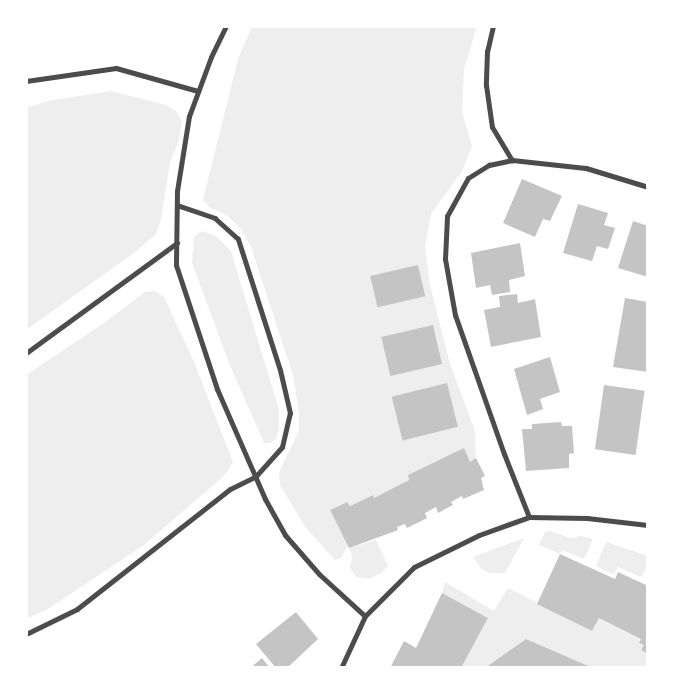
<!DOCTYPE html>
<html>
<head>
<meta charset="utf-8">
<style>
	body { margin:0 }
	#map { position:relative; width:674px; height:694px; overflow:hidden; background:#fff; font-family:Roboto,sans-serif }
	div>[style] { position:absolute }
	.green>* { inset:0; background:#eee }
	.building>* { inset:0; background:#c4c4c4; transform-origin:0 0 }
	.minor>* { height:5px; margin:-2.5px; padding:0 2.5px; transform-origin:2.5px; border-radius:2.5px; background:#4c4c4c }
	span { translate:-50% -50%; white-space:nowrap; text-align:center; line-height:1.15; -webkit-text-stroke:5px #fff; paint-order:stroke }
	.frame { position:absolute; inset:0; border:28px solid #fff; pointer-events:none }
</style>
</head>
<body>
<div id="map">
	<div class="green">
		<i style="clip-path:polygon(252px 26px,477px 26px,464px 69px,462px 112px,472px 146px,462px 171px,431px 214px,425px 247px,430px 285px,450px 364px,475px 431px,476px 458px,470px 462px,408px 475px,409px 480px,374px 498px,372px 495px,350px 506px,346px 502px,330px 510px,348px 545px,341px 558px,335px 560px,306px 528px,280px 485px,279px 472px,299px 431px,299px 412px,293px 375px,251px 247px,241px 229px,227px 215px,210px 208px,203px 200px,238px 59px)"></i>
		<i style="clip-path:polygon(111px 91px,166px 105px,176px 111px,182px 121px,179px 140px,170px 163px,161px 219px,156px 234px,134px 253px,26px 330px,26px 108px,48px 101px)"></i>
		<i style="clip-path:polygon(202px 231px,217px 237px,231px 251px,279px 410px,279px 429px,276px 439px,270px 443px,264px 443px,261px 436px,229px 363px,192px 263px,194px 237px)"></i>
		<i style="clip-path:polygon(155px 291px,164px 297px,194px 362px,233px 462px,228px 471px,217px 482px,144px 545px,48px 609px,26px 619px,26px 375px,104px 323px,145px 292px)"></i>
		<i style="clip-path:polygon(550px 531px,570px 538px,582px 536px,593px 539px,584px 559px,562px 550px,560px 554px,539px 545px,545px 532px)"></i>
		<i style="clip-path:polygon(524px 538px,505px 573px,490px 573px,481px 569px,473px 557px)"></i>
		<i style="clip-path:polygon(376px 540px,388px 566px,381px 573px,369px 579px,356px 577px,350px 568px,352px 556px,349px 548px)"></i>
		<i style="clip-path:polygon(606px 542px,648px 556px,648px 564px,641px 577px,618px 567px,614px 575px,596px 566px)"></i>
		<i style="clip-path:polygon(445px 582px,494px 611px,508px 588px,592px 631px,599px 618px,641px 639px,639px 643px,644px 645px,641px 650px,648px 654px,648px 668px,593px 668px,526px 639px,485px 668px,461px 668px,488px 618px,442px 593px)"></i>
	</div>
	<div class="building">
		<i style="clip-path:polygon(522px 179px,562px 196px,550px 221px,543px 219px,535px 237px,503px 223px)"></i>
		<i style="clip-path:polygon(578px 204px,608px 213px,604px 225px,615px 228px,608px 249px,597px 246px,592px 261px,563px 253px)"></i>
		<i style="clip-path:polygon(633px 221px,648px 226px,648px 277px,618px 268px)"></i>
		<i style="clip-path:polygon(520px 243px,525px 276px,509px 280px,510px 292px,492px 295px,490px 285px,476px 288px,471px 253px)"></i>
		<i style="left:418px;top:265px;width:32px;height:49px;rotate:77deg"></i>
		<i style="clip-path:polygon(517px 294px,518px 303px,535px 299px,541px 337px,491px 347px,484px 310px,500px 307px,499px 296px)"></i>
		<i style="clip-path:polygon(625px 298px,648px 302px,648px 372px,613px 367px)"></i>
		<i style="left:433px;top:325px;width:40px;height:53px;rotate:77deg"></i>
		<i style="clip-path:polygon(550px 357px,560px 392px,540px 399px,543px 409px,527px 415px,514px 369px)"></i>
		<i style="left:447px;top:383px;width:45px;height:57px;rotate:76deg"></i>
		<i style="left:604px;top:385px;width:41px;height:65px;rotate:8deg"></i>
		<i style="clip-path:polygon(561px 422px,562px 426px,572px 426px,574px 453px,569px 454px,569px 468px,526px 471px,522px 429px,532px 429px,532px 424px)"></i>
		<i style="clip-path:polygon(464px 448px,470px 462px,476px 458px,485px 476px,481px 478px,484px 490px,463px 499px,462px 496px,451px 502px,453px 505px,438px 513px,436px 507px,425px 513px,427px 518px,407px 528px,405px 524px,397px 527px,398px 530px,349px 548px,330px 510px,347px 502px,350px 506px,373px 495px,374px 498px,409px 480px,408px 475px)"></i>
		<i style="clip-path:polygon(560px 554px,615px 579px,618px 572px,648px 586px,648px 654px,641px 650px,644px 645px,639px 643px,641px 639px,599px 618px,592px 631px,537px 604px)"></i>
		<i style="clip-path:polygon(442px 593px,488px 618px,461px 668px,390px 668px,404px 641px,416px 648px)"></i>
		<i style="clip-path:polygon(296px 612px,318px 639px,287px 668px,276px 668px,256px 644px)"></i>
		<i style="clip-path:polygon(526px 639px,593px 668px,485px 668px)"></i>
		<i style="clip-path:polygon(262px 658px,270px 668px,250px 668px)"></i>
	</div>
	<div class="minor">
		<i style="left:226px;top:26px;width:34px;rotate:116deg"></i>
		<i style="left:211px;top:57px;width:63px;rotate:110.4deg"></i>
		<i style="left:189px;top:116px;width:76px;rotate:99.1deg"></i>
		<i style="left:177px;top:191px;width:74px;rotate:90.8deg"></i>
		<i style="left:176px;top:265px;width:131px;rotate:71.7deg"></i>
		<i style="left:217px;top:389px;width:120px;rotate:66.4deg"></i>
		<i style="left:265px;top:499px;width:41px;rotate:60.9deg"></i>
		<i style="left:285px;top:535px;width:52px;rotate:48.9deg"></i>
		<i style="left:319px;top:574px;width:62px;rotate:42.4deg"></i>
		<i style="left:493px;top:26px;width:26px;rotate:103deg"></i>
		<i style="left:487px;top:51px;width:34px;rotate:92deg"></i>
		<i style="left:486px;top:85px;width:42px;rotate:81.9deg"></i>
		<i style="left:492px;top:127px;width:39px;rotate:59deg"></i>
		<i style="left:26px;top:81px;width:91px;rotate:-8.2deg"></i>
		<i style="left:116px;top:68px;width:85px;rotate:15.7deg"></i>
		<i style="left:26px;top:353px;width:187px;rotate:-36.1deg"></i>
		<i style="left:529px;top:517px;width:68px;rotate:-111.6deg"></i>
		<i style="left:504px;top:454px;width:147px;rotate:-109.4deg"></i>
		<i style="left:455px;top:315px;width:57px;rotate:-100.1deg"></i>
		<i style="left:445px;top:259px;width:43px;rotate:-87.3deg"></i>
		<i style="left:447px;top:216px;width:43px;rotate:-61.1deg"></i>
		<i style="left:468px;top:178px;width:25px;rotate:-32deg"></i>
		<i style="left:489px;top:165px;width:24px;rotate:-12deg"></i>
		<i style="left:512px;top:160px;width:74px;rotate:6.2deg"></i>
		<i style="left:586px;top:168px;width:65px;rotate:17deg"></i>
		<i style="left:26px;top:634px;width:57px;rotate:-26.1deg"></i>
		<i style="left:77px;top:609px;width:194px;rotate:-38.1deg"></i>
		<i style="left:230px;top:489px;width:28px;rotate:-26deg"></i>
		<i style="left:255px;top:477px;width:40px;rotate:-48deg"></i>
		<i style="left:282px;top:447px;width:35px;rotate:-77deg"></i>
		<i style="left:290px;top:413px;width:44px;rotate:-103.1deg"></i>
		<i style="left:280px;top:370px;width:138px;rotate:-107.8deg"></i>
		<i style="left:238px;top:239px;width:31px;rotate:-138deg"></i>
		<i style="left:215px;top:218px;width:40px;rotate:-161.1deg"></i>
		<i style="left:341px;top:668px;width:57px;rotate:-65.2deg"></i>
		<i style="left:365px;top:616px;width:69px;rotate:-45deg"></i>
		<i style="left:414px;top:567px;width:72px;rotate:-26.2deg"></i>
		<i style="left:479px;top:535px;width:53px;rotate:-19.8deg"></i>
		<i style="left:529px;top:517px;width:58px;rotate:1deg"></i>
		<i style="left:587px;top:518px;width:61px;rotate:6.5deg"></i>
	</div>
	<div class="frame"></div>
</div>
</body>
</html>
